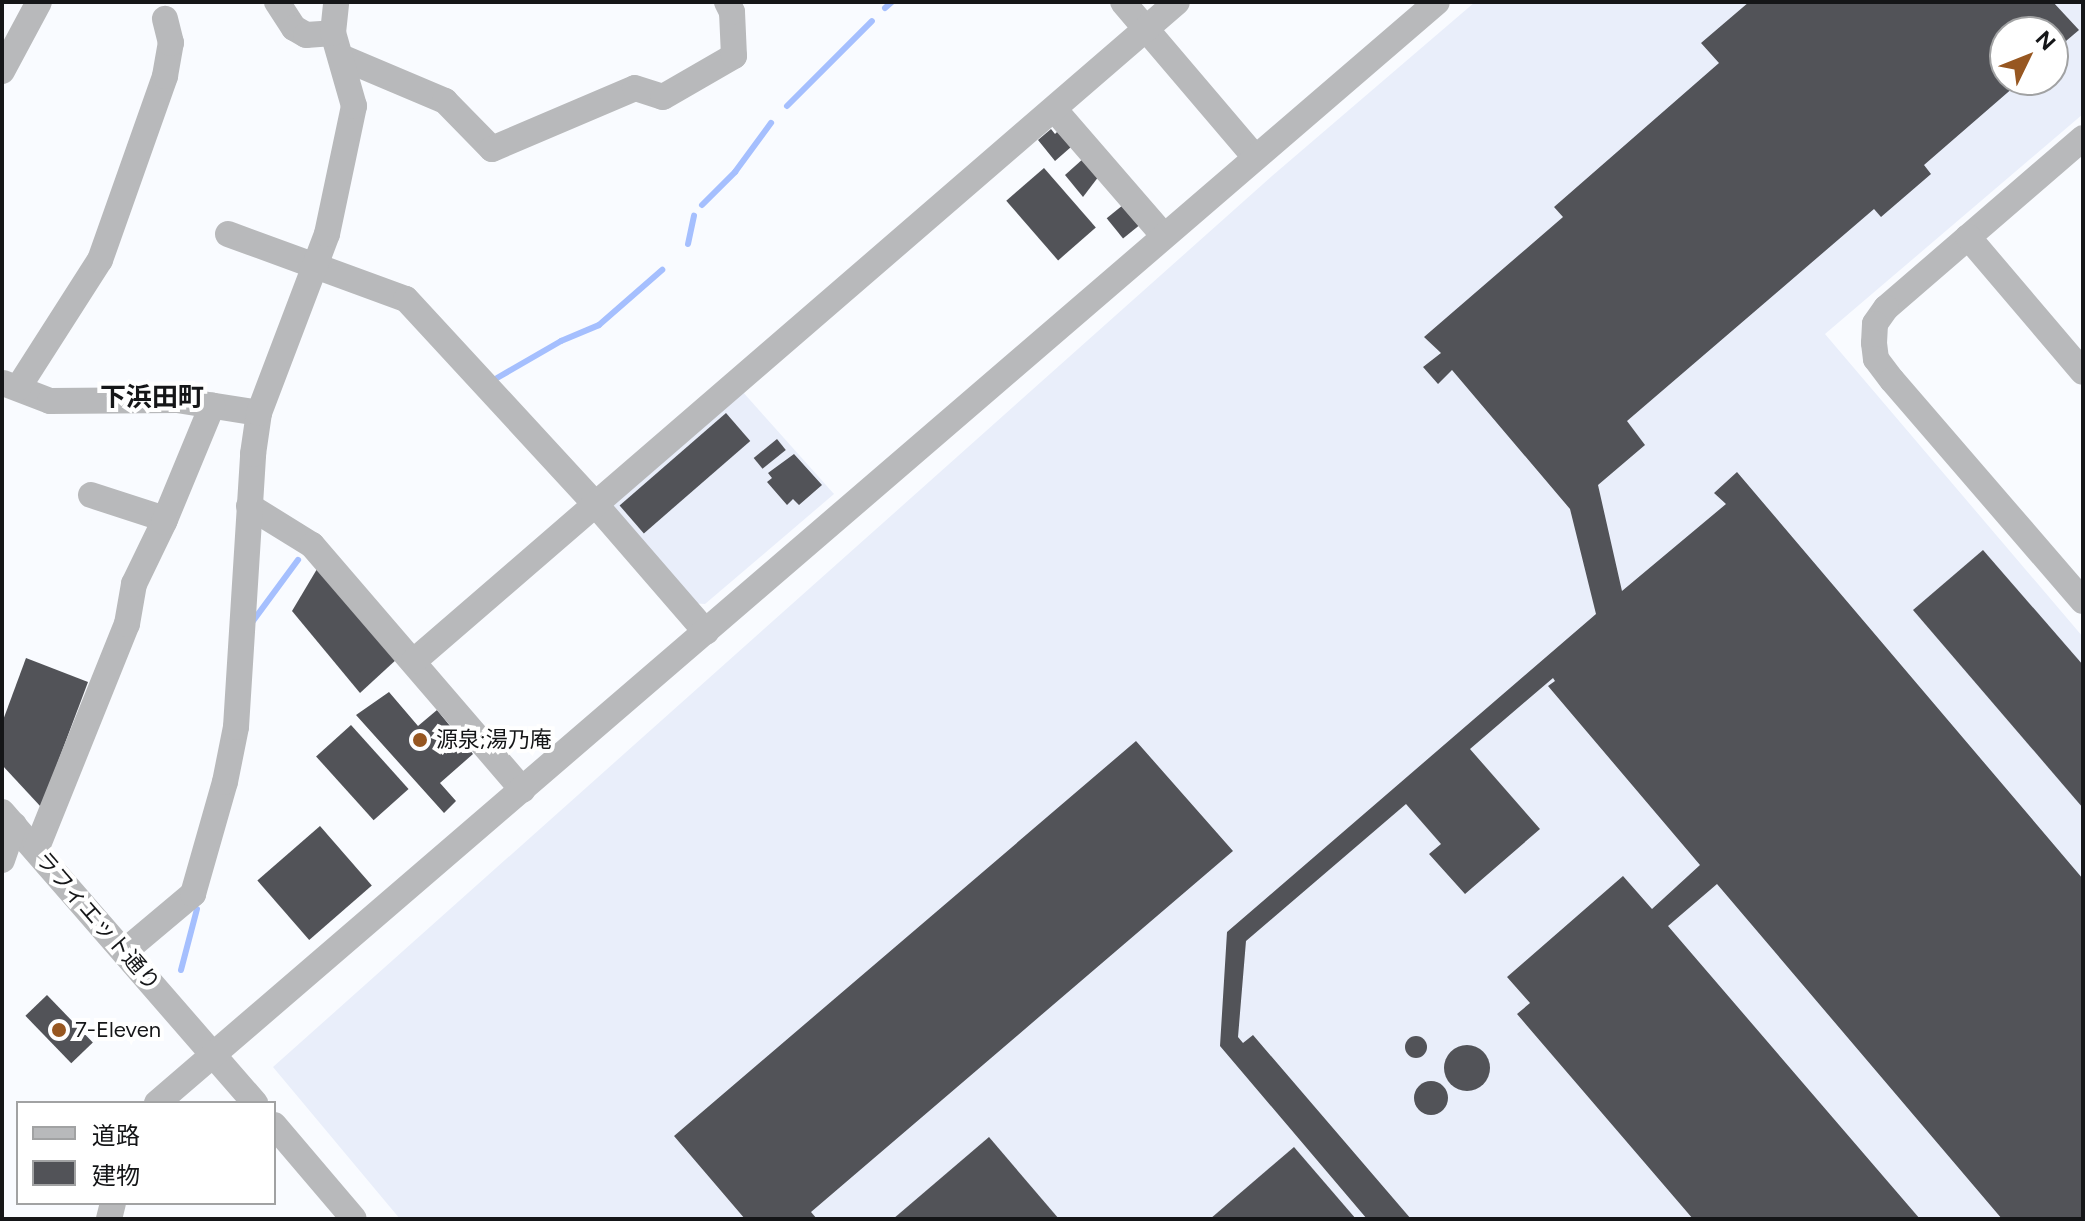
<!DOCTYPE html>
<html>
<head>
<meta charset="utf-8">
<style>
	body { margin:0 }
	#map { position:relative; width:2085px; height:1221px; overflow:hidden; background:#f9fbff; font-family:Figtree,"Noto Sans JP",sans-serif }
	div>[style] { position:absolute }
	.built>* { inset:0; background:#e9eefa }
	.stream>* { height:6px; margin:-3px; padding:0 3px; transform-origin:3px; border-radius:3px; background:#a5bffe }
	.building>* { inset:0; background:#525358; transform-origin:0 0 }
	.round { border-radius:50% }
	.minor>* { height:26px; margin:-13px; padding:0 13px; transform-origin:13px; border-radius:13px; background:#b8b9bb }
	.dots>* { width:22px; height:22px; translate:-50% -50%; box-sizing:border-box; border:4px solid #fff; border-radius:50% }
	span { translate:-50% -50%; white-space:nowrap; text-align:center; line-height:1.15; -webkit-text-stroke:8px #fff; paint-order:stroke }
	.poi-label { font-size:22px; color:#151618 }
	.left { translate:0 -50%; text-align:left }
	.street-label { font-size:22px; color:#151618 }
	.quarter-label { font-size:26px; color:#151618; font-weight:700 }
	.frame { position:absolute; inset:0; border:4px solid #151618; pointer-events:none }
	.legend { position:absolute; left:16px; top:1101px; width:260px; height:104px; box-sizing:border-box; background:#fff; border:2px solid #a1a2a3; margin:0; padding:10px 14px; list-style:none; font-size:24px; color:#151618 }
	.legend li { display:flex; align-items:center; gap:16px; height:40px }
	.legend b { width:40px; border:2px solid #a1a2a3 }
	.north { position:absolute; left:1989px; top:16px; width:80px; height:80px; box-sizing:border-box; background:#fff; border:2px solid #a1a2a3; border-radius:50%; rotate:47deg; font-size:22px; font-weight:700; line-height:32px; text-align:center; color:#151618 }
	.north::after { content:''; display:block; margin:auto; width:28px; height:36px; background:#975721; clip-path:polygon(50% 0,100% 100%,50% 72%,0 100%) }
</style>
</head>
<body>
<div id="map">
	<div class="built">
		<i style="clip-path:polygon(evenodd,1475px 2px,2083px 2px,2083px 114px,1825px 334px,2083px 637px,2083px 1219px,400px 1219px,273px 1067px,1272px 176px,1475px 2px,2005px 32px,2053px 32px,2053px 80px,2005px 80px,2005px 32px)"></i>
		<i style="clip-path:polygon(742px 391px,834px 494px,705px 604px,689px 603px,611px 511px,612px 503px)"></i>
	</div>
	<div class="stream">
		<i style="left:885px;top:8px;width:9px;rotate:-41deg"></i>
		<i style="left:787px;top:106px;width:120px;rotate:-45deg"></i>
		<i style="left:702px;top:205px;width:47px;rotate:-45deg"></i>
		<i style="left:735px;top:172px;width:61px;rotate:-53.7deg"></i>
		<i style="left:688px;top:244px;width:29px;rotate:-78deg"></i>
		<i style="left:497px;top:378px;width:74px;rotate:-30deg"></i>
		<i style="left:561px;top:341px;width:41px;rotate:-22.8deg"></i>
		<i style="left:599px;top:325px;width:84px;rotate:-41.1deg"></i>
		<i style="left:253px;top:621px;width:76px;rotate:-53.6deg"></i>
		<i style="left:181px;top:970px;width:63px;rotate:-75.3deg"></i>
	</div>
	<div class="building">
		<i style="clip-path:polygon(1749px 2px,2053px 2px,2079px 30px,2053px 52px,2053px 32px,2005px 32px,2005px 80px,2022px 80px,1924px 165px,1931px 174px,1881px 217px,1874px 209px,1627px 421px,1645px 445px,1598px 485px,1622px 591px,1726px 504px,1714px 493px,1737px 472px,2083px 879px,2083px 1219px,2002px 1219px,1717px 884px,1668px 926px,1920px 1219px,1693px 1219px,1517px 1014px,1530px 1003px,1507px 977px,1623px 876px,1652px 909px,1700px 865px,1548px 686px,1555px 681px,1553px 678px,1470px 749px,1540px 829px,1465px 894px,1429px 854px,1441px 844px,1406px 804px,1246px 941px,1238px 1037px,1243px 1043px,1253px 1035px,1411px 1219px,1367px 1219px,1220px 1046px,1227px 932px,1596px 614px,1570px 509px,1452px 370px,1438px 384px,1423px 367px,1441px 353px,1424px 337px,1563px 217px,1554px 207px,1719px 63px,1701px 43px)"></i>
		<i style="clip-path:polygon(1051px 129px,1055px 134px,1058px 131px,1071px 147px,1055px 161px,1038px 140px)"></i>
		<i style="clip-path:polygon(1084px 158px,1099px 176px,1083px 197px,1065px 175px)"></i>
		<i style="left:1044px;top:168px;width:79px;height:50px;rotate:49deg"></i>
		<i style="left:1123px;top:205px;width:26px;height:21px;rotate:51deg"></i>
		<i style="left:726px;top:413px;width:37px;height:141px;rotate:49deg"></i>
		<i style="left:777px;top:439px;width:14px;height:30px;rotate:51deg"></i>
		<i style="clip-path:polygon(794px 454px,822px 485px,799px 505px,793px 499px,787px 505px,767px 482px,772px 478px,768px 473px)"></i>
		<i style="clip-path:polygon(1983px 550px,2083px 665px,2083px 808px,1913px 610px)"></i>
		<i style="clip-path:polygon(320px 564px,398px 658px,360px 693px,292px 611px)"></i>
		<i style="clip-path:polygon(26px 658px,88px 682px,41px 807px,2px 765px,2px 723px)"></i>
		<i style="clip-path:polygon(389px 692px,418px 726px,437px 710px,473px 754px,440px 783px,456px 801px,444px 813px,356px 715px)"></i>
		<i style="left:351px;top:725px;width:86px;height:47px;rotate:48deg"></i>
		<i style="clip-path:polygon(1136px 741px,1233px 851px,811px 1212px,817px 1219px,745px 1219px,674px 1136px)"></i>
		<i style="left:320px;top:826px;width:79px;height:83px;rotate:49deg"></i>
		<i style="left:47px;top:995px;width:66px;height:30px;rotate:46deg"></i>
		<i class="round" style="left:1405px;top:1036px;width:22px;height:22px"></i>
		<i class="round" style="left:1444px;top:1045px;width:46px;height:46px"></i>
		<i class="round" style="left:1414px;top:1081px;width:34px;height:34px"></i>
		<i style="clip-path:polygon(989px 1137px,1059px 1219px,893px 1219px)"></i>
		<i style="clip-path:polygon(1294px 1147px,1356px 1219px,1210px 1219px)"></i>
	</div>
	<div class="minor">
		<i style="left:277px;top:2px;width:31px;rotate:57deg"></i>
		<i style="left:294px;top:28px;width:14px;rotate:30deg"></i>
		<i style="left:306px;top:35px;width:27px;rotate:-4deg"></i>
		<i style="left:1123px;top:2px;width:204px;rotate:49.6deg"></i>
		<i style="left:341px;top:57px;width:113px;rotate:22.9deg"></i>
		<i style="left:445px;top:101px;width:67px;rotate:45.6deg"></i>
		<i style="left:492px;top:149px;width:155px;rotate:-23.1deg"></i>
		<i style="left:635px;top:88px;width:29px;rotate:18deg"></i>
		<i style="left:663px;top:97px;width:82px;rotate:-30deg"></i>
		<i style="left:734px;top:56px;width:44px;rotate:-92.6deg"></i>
		<i style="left:732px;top:12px;width:11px;rotate:-117deg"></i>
		<i style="left:2px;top:71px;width:78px;rotate:-61.8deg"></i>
		<i style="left:1054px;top:109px;width:168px;rotate:49.1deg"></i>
		<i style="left:2083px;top:138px;width:260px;rotate:139.2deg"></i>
		<i style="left:1886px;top:308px;width:19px;rotate:125deg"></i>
		<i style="left:1875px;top:324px;width:19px;rotate:93deg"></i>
		<i style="left:1874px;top:343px;width:16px;rotate:83deg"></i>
		<i style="left:1876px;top:359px;width:26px;rotate:53deg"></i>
		<i style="left:1892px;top:380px;width:292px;rotate:49.2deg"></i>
		<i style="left:228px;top:234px;width:189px;rotate:20.1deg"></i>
		<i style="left:406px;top:299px;width:280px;rotate:47.3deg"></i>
		<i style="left:596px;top:505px;width:168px;rotate:49.1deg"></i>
		<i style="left:1968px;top:237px;width:177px;rotate:49.6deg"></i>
		<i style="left:3px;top:383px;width:50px;rotate:21deg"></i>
		<i style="left:50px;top:401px;width:127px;rotate:-0.5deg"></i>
		<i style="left:177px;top:400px;width:83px;rotate:9deg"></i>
		<i style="left:18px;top:388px;width:152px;rotate:-57.4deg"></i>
		<i style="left:100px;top:260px;width:195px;rotate:-70.5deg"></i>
		<i style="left:165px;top:76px;width:34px;rotate:-80deg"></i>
		<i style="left:171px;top:43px;width:25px;rotate:-104deg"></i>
		<i style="left:91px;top:495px;width:78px;rotate:18deg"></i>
		<i style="left:249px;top:506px;width:74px;rotate:31.8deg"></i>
		<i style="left:312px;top:545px;width:323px;rotate:49.3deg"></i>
		<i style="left:414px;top:661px;width:1008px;rotate:-40.82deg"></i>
		<i style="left:2px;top:812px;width:386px;rotate:49deg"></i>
		<i style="left:36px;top:850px;width:244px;rotate:-68.1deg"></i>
		<i style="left:127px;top:624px;width:41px;rotate:-80.1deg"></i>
		<i style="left:134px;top:584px;width:69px;rotate:-64.2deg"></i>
		<i style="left:164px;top:522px;width:126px;rotate:-67.5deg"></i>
		<i style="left:2px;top:860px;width:37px;rotate:-71deg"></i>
		<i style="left:125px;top:951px;width:89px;rotate:-40deg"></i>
		<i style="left:193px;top:894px;width:116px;rotate:-74.1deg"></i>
		<i style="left:225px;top:782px;width:56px;rotate:-78.7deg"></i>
		<i style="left:236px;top:727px;width:274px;rotate:-86.4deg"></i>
		<i style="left:253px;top:454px;width:41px;rotate:-81.7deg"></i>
		<i style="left:259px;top:413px;width:191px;rotate:-69.2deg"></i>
		<i style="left:327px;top:234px;width:131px;rotate:-78.1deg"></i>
		<i style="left:354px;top:106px;width:76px;rotate:-106deg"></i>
		<i style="left:333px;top:33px;width:31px;rotate:-84deg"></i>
		<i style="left:157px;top:1103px;width:1688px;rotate:-40.7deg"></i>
		<i style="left:274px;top:1125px;width:123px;rotate:49.6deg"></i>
		<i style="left:109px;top:1219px;width:16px;rotate:-76deg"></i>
	</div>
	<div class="dots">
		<i style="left:420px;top:740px;background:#975721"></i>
		<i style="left:59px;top:1030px;background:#975721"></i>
	</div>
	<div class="poi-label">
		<span class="left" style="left:436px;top:740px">源泉;湯乃庵</span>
		<span class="left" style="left:75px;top:1030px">7-Eleven</span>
	</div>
	<div class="street-label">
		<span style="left:98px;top:921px;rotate:49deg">ラフィエット通り</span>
	</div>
	<div class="quarter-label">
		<span style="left:152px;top:398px">下浜田町</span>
	</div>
	<div class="frame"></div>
	<ul class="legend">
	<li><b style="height:10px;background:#b8b9bb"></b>道路</li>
	<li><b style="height:22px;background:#525358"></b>建物</li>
	</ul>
	<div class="north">N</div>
</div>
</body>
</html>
